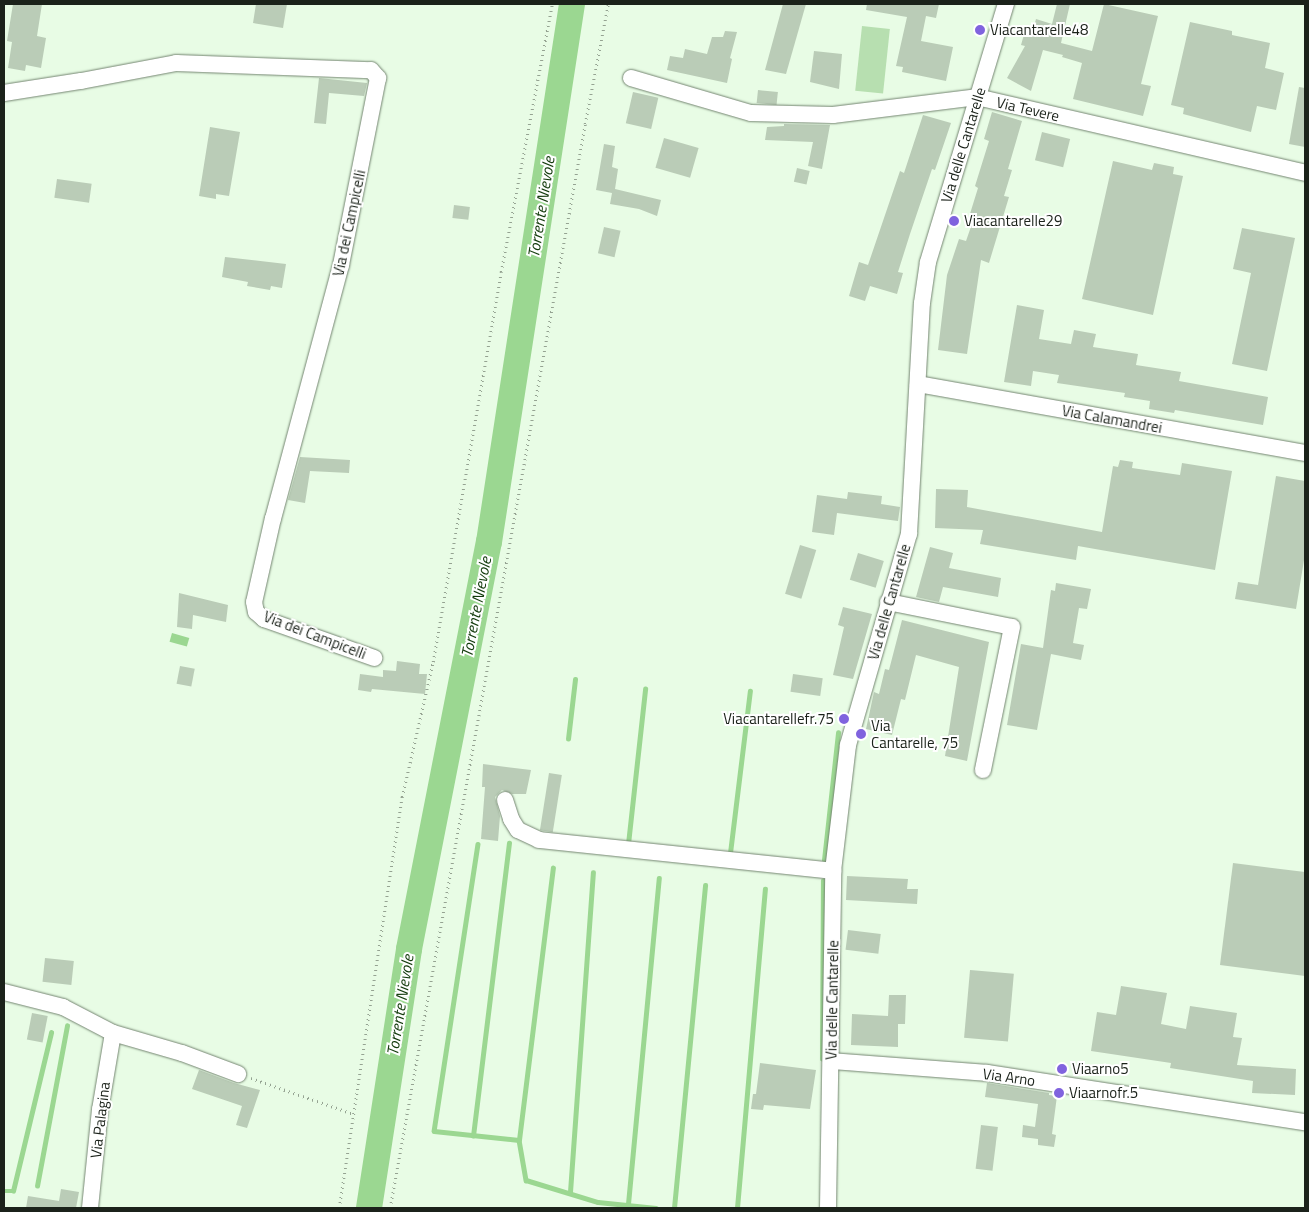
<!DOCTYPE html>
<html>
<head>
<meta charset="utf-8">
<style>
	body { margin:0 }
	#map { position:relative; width:1309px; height:1212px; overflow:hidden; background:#e8fce5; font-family:"Titillium Web",sans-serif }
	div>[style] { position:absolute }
	.green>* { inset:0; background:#b7dfb0; transform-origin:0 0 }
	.water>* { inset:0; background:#9bd791; transform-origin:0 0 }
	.stream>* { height:4.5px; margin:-2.25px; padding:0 2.25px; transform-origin:2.25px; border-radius:2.25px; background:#9bd791 }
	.river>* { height:26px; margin:-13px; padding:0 13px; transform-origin:13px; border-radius:13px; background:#9bd791 }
	.building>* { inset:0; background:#baccb7; transform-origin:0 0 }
	.path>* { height:2.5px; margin-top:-1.25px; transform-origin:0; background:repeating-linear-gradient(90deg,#95a392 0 1px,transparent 0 5px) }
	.roads { filter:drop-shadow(0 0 1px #748571) drop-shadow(0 0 1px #748571) }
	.street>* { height:16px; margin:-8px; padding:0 8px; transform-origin:8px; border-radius:8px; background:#fff }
	.dots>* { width:14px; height:14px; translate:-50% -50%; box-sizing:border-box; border:2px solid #fff; border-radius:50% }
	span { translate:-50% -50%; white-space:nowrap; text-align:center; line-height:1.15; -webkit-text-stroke:4px #fff; paint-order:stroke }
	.poi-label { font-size:15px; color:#1b221a }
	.left { translate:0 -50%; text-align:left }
	.right { translate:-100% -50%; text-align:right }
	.street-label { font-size:15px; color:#1b221a }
	.water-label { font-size:16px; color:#123a0b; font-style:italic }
	.frame { position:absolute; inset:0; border:5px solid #1b221a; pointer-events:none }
</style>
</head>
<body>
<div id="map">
	<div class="green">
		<i style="left:862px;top:26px;width:28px;height:65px;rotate:6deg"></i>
	</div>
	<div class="water">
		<i style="left:172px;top:633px;width:18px;height:9px;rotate:16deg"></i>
	</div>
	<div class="stream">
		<i style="left:568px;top:739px;width:60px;rotate:-83.3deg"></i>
		<i style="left:478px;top:844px;width:290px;rotate:98.7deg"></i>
		<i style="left:434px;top:1131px;width:85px;rotate:6deg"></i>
		<i style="left:519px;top:1140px;width:41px;rotate:80.1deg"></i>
		<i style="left:526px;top:1180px;width:75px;rotate:17deg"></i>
		<i style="left:598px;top:1202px;width:58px;rotate:5.9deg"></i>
		<i style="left:628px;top:844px;width:156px;rotate:-83.7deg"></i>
		<i style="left:730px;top:853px;width:163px;rotate:-83deg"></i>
		<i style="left:824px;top:860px;width:128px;rotate:-83.7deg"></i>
		<i style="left:822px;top:1059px;width:178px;rotate:-89.7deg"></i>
		<i style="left:473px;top:1136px;width:295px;rotate:-83deg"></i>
		<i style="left:519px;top:1140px;width:274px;rotate:-82.9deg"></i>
		<i style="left:37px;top:1186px;width:163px;rotate:-79.4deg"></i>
		<i style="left:4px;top:1191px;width:9px"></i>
		<i style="left:13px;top:1191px;width:163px;rotate:-76.5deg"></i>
		<i style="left:570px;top:1192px;width:320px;rotate:-85.9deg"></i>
		<i style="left:628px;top:1204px;width:327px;rotate:-84.6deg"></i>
		<i style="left:674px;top:1208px;width:324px;rotate:-84.5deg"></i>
		<i style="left:737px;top:1208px;width:320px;rotate:-85deg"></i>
	</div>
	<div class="river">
		<i style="left:369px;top:1208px;width:262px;rotate:-81.2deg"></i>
		<i style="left:409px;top:949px;width:415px;rotate:-78.9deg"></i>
		<i style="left:489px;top:542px;width:544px;rotate:-81.23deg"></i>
	</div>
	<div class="building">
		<i style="clip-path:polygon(13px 4px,42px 4px,37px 36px,46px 38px,41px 68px,26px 65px,25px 71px,8px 68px,12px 42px,7px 41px)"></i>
		<i style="clip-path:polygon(256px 4px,287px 4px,283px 28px,253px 23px)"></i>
		<i style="clip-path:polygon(783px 4px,806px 4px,786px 74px,765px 70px)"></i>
		<i style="clip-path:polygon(867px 4px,939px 4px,936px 18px,926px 16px,921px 41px,953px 47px,946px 81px,902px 72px,903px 67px,896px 66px,907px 17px,866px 10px)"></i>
		<i style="clip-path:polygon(1057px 4px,1070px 4px,1061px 43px,1092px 51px,1104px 4px,1158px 16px,1141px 84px,1151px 86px,1143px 116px,1073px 99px,1082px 63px,1062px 57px,1063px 55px,1043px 50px,1031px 91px,1007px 78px,1025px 46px,1021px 45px,1025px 31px,1032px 33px,1036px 19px,1052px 24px)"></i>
		<i style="clip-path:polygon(1190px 22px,1232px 31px,1232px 35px,1270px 43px,1265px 68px,1284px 73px,1276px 110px,1257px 106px,1251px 132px,1183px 114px,1184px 108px,1171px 105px)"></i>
		<i style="clip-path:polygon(725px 31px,737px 32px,730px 58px,732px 59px,727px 83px,667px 70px,670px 56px,683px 58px,685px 49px,707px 54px,712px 37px,723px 37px)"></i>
		<i style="clip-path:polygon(814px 51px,842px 54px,839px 89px,810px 82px)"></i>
		<i style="clip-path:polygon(319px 78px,367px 83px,364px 96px,329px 93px,326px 124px,314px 123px)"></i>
		<i style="clip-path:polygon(1299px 87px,1305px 88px,1305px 147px,1289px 144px)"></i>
		<i style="left:758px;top:90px;width:20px;height:13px;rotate:6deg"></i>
		<i style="left:633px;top:92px;width:26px;height:32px;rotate:13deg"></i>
		<i style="clip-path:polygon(992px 112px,1022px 121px,1008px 169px,1012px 170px,1004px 196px,1009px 197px,989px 263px,981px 260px,967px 354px,938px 350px,947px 275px,959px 239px,966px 241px,974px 218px,969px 217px,978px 188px,975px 186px,989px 141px,984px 139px)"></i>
		<i style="clip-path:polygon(923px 115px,951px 123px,935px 170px,932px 169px,910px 234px,898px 272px,903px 273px,897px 294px,870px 286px,865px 301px,849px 296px,859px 262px,868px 265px,900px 171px,904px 173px)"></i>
		<i style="clip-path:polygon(784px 124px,830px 125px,822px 169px,808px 166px,813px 142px,765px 140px,767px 127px,784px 126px)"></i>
		<i style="clip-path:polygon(210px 127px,240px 132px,229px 196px,216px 194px,216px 199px,199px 196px)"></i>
		<i style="left:1042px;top:132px;width:29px;height:29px;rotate:14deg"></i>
		<i style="left:664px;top:138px;width:36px;height:31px;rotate:16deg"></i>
		<i style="clip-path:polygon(604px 144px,615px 146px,612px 167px,618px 169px,615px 189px,661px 200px,657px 216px,639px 209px,610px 204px,612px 193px,596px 190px)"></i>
		<i style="clip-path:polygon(1113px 161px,1152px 170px,1154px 163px,1174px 167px,1173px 174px,1183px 176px,1153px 315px,1082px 299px)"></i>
		<i style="left:797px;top:168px;width:13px;height:14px;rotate:13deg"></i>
		<i style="left:57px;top:179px;width:35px;height:19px;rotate:8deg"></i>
		<i style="left:454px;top:205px;width:16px;height:13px;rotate:7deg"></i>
		<i style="left:604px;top:227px;width:17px;height:27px;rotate:13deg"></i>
		<i style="clip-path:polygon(1242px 228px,1295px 238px,1267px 371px,1232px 364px,1251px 273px,1233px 269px)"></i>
		<i style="clip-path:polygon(225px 257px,286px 264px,282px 288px,271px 286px,270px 290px,247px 286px,248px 282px,222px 277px)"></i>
		<i style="clip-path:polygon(1017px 305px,1044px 310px,1039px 339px,1071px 344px,1074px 330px,1096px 334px,1093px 347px,1138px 354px,1136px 365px,1181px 372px,1179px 381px,1268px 397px,1263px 425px,1175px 410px,1174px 413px,1149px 409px,1150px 401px,1124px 397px,1125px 393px,1057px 383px,1059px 375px,1033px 371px,1031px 386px,1004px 382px)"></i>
		<i style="clip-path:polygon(300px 457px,350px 460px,349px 473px,310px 471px,305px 503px,288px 500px)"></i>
		<i style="clip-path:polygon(1120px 460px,1133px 462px,1132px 468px,1180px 475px,1182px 463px,1232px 471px,1215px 570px,1078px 546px,1076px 560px,980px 544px,983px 530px,935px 528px,936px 489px,968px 490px,967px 507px,1102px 532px,1113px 466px,1118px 467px)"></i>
		<i style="clip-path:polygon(1276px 476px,1305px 481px,1305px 554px,1296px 609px,1235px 599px,1238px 582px,1258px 585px)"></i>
		<i style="clip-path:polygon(848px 492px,882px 496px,881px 504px,900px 507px,898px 521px,837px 513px,834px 535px,812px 532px,817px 495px,847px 499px)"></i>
		<i style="left:800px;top:545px;width:17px;height:51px;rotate:17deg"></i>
		<i style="clip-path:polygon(930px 547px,953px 553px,949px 568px,1001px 578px,998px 597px,943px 587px,939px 602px,916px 597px)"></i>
		<i style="left:858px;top:553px;width:27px;height:28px;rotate:17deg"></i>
		<i style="clip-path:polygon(1056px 583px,1091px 589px,1087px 609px,1079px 608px,1073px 643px,1084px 645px,1081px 660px,1051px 654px,1037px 730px,1007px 725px,1021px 644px,1043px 648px,1051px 590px,1055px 591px)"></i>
		<i style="clip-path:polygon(179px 593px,228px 605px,226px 622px,193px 615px,192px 629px,177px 627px)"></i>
		<i style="clip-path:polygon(843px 607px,872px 614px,853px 679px,833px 675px,844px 627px,838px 625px)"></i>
		<i style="clip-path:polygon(902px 620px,989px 642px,967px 761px,945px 756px,959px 667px,916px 655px,905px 700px,901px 699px,892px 735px,866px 729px,874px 692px,879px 694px,885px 669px,889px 670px)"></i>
		<i style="clip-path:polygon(397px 661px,420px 664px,419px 674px,427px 674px,425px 694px,372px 689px,371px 692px,358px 690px,360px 674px,383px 677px,383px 670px,396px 671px)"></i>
		<i style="left:180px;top:666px;width:15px;height:18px;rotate:11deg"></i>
		<i style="left:793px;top:674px;width:30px;height:18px;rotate:8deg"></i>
		<i style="clip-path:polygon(483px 764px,531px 770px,526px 794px,512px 794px,502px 790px,495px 797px,500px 816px,498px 841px,481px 839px,485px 787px,482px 787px)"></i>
		<i style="left:549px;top:773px;width:13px;height:58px;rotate:9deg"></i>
		<i style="clip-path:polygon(1233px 863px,1305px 872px,1305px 976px,1220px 965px)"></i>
		<i style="clip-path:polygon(847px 876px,908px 879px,907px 889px,918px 889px,917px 904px,846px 900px)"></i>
		<i style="left:848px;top:930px;width:33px;height:20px;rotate:7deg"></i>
		<i style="left:45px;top:958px;width:29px;height:24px;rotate:6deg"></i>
		<i style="left:970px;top:970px;width:44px;height:68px;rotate:5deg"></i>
		<i style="clip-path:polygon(1121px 986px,1167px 993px,1161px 1024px,1186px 1029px,1190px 1006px,1237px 1013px,1233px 1037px,1242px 1038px,1237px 1065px,1296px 1069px,1295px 1095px,1252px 1093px,1253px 1081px,1170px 1068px,1171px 1063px,1091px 1051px,1097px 1012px,1116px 1015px)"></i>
		<i style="clip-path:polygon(889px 995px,906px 995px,905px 1024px,898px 1024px,898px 1047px,851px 1045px,852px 1014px,888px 1016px)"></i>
		<i style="left:32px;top:1013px;width:16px;height:27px;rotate:11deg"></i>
		<i style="clip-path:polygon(760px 1063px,816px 1070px,810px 1109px,764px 1105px,763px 1110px,751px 1109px,753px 1094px,756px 1094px)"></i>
		<i style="clip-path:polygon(199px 1070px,234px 1083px,260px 1090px,247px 1128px,236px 1125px,242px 1106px,192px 1089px)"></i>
		<i style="clip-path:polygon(987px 1083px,1049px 1093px,1049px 1095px,1057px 1096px,1052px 1134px,1056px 1135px,1054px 1147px,1038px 1145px,1038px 1139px,1022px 1137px,1023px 1125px,1035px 1127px,1038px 1104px,985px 1097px)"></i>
		<i style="left:981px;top:1125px;width:17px;height:44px;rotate:7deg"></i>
		<i style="clip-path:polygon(61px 1189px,79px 1192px,76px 1208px,26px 1208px,28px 1196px,59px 1201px)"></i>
	</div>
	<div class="path">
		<i style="left:251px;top:1078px;width:109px;rotate:19.3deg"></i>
		<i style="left:339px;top:1208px;width:416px;rotate:-81.3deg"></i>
		<i style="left:402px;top:797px;width:139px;rotate:-77.1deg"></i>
		<i style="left:433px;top:662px;width:396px;rotate:-80.1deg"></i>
		<i style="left:501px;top:272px;width:273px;rotate:-79.2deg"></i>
		<i style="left:390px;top:1208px;width:1101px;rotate:-79.8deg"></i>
		<i style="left:585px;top:124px;width:122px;rotate:-79.1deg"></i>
	</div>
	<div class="roads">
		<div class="street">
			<i style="left:631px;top:78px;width:125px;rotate:16.3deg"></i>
			<i style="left:751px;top:113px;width:82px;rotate:1.4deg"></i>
			<i style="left:833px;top:115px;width:145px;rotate:-7.1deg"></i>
			<i style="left:977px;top:97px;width:337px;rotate:13deg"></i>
			<i style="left:4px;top:93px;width:78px;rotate:-8.9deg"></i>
			<i style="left:81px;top:81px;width:97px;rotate:-10.7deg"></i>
			<i style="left:176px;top:63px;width:195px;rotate:2.1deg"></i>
			<i style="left:371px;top:70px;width:11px;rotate:49deg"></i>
			<i style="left:378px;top:78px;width:191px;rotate:101.2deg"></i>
			<i style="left:341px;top:265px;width:262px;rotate:105deg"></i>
			<i style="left:273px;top:518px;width:86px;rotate:102.7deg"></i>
			<i style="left:254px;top:602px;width:10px;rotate:79deg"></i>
			<i style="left:256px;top:612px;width:11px;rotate:41deg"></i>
			<i style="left:264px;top:619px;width:117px;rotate:19.5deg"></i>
			<i style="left:918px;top:384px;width:393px;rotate:10.1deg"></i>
			<i style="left:888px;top:602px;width:126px;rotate:11.4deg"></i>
			<i style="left:1012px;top:627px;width:146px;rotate:101.5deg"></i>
			<i style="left:505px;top:800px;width:20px;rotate:72deg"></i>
			<i style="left:511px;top:819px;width:13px;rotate:58deg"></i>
			<i style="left:518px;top:830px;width:23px;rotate:25deg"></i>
			<i style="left:539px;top:840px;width:296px;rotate:6deg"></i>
			<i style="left:4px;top:992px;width:61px;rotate:14.3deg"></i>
			<i style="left:63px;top:1007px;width:56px;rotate:27.5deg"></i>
			<i style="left:113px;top:1033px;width:72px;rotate:16.2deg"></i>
			<i style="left:182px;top:1053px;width:60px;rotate:20.6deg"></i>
			<i style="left:831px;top:1061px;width:156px;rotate:4.4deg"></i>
			<i style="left:987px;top:1073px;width:322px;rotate:8.8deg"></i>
			<i style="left:90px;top:1208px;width:99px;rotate:-84.2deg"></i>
			<i style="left:100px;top:1110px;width:78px;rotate:-80.4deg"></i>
			<i style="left:828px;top:1208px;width:337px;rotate:-89.1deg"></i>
			<i style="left:833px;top:871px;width:127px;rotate:-83.2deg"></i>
			<i style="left:848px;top:745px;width:220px;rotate:-73.9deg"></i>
			<i style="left:909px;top:534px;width:231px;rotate:-86.8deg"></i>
			<i style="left:922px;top:303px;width:41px;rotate:-81.7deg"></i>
			<i style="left:928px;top:262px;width:270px;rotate:-73.2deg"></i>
		</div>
	</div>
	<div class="dots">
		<i style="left:980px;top:30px;background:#8063de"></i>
		<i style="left:954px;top:221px;background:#8063de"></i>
		<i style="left:844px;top:719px;background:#8063de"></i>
		<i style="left:861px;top:734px;background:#8063de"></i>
		<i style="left:1062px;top:1069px;background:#8063de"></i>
		<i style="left:1059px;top:1093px;background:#8063de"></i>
	</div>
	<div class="poi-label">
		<span class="left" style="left:990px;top:30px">Viacantarelle48</span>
		<span class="left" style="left:964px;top:221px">Viacantarelle29</span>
		<span class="right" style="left:834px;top:719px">Viacantarellefr.75</span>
		<span class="left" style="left:871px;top:734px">Via<br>Cantarelle, 75</span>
		<span class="left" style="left:1072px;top:1069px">Viaarno5</span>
		<span class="left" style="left:1069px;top:1093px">Viaarnofr.5</span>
	</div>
	<div class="street-label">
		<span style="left:1028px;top:109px;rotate:13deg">Via Tevere</span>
		<span style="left:963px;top:145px;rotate:-73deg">Via delle Cantarelle</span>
		<span style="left:349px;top:223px;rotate:-78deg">Via dei Campicelli</span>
		<span style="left:1112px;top:419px;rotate:10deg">Via Calamandrei</span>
		<span style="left:889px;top:602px;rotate:-74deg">Via delle Cantarelle</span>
		<span style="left:315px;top:635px;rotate:21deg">Via dei Campicelli</span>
		<span style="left:832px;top:1000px;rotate:-89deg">Via delle Cantarelle</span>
		<span style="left:1009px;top:1077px;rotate:8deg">Via Arno</span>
		<span style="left:100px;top:1120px;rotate:-83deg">Via Palagina</span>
	</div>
	<div class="water-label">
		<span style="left:541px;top:207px;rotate:-81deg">Torrente Nievole</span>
		<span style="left:476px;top:607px;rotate:-79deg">Torrente Nievole</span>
		<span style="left:400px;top:1005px;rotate:-81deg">Torrente Nievole</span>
	</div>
	<div class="frame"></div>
</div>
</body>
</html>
